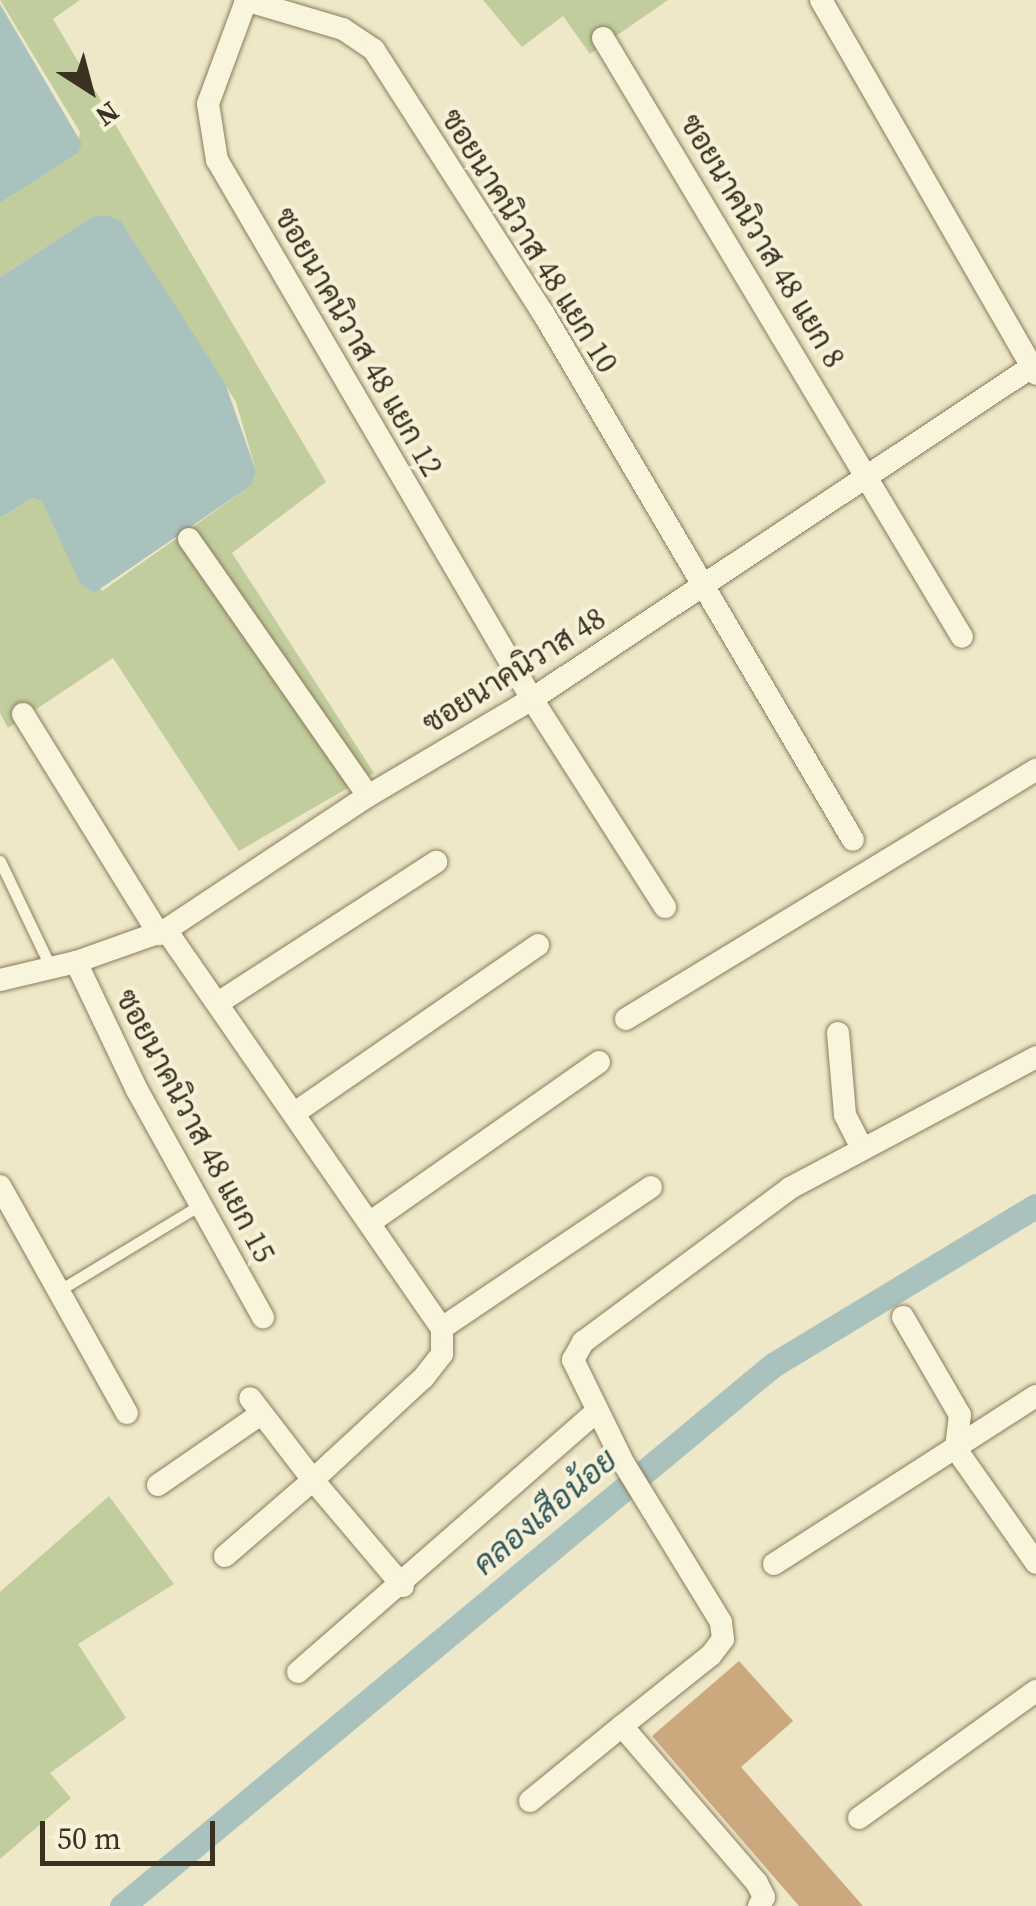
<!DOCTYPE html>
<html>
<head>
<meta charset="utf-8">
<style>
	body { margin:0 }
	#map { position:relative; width:1036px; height:1906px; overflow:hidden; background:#eee8c8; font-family:"Source Serif 4",Sarabun,serif }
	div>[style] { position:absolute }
	.green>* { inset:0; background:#c1cd9c }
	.water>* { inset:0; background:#a9c2be }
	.canal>* { height:25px; margin:-12.5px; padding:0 12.5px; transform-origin:12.5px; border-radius:12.5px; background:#a9c2be }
	.building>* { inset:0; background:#cca87f }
	.roads { filter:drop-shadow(0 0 2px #8a7b5d) drop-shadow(0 0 2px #8a7b5d) }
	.service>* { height:11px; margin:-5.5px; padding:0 5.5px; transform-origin:5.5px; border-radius:5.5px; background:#f9f4dc }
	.minor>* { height:22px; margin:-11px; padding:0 11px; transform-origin:11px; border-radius:11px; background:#f9f4dc }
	span { translate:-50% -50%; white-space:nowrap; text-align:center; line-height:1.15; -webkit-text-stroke:8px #f6f1d8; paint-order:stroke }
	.street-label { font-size:30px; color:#3b3121 }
	.water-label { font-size:32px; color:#30585b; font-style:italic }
	.north { position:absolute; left:40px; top:40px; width:100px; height:100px; -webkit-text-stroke:8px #f6f1d8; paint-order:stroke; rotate:144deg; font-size:28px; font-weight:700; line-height:40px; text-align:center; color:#3b3121 }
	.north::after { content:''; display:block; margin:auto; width:35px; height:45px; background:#3b3121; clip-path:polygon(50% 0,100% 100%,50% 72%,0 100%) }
	.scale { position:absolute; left:40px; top:1821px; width:175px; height:45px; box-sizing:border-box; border:5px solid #3b3121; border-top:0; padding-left:12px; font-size:30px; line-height:35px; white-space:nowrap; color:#3b3121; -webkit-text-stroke:8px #f6f1d8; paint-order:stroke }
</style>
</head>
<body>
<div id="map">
	<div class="green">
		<i style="clip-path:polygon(0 0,80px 0,53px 19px,326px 482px,232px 553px,374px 773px,239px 851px,113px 658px,8px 728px,0 713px,0 518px,32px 498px,42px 501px,102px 591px,252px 485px,256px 471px,236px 402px,121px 221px,90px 218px,0 277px,0 203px,77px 154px,80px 132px)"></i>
		<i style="clip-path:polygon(483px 0,668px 0,590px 54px,563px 16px,522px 47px)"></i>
		<i style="clip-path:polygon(109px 1496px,174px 1584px,78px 1644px,126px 1718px,50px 1773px,71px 1798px,0 1859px,0 1592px)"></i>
	</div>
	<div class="water">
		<i style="clip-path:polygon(0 4px,82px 144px,77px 154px,0 203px)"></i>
		<i style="clip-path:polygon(106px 215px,121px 221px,225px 383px,256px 471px,252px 485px,94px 593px,80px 583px,42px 501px,32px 498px,0 518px,0 277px,90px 218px)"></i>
	</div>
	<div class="canal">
		<i style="left:122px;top:1906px;width:846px;rotate:-39.73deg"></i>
		<i style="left:773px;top:1365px;width:307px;rotate:-31.2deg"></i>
	</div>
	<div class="building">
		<i style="clip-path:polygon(739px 1661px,793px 1721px,741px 1767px,863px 1906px,799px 1906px,652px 1736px)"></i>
	</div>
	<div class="roads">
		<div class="service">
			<i style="left:0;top:861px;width:119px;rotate:64.5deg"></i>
			<i style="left:58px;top:1291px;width:166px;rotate:-31.2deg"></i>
		</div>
		<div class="minor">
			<i style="left:245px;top:0;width:102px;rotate:16.5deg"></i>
			<i style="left:343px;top:29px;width:37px;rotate:34deg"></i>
			<i style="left:374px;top:50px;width:313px;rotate:57.3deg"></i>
			<i style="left:543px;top:313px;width:611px;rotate:59.53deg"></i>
			<i style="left:821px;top:0;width:431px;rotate:60.1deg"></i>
			<i style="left:246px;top:1px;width:110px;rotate:110.3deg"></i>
			<i style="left:208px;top:104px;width:57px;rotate:80.9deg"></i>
			<i style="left:217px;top:160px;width:624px;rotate:59.7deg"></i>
			<i style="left:532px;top:699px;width:247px;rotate:57.4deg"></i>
			<i style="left:603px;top:38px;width:698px;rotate:59.06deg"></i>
			<i style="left:189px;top:539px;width:313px;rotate:55.1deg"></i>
			<i style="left:23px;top:714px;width:259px;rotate:58.3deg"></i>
			<i style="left:166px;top:930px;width:484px;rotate:55.3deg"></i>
			<i style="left:442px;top:1328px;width:26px;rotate:90deg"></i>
			<i style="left:442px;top:1354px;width:31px;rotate:128deg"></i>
			<i style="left:423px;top:1378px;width:150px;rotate:137.2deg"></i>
			<i style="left:313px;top:1480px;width:139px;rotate:49.7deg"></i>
			<i style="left:76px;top:962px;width:142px;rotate:64.5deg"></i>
			<i style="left:137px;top:1090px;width:260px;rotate:61deg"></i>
			<i style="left:0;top:980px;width:78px;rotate:-13.3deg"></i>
			<i style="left:76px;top:962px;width:96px;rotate:-19.6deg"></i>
			<i style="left:166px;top:930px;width:242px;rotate:-33.6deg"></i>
			<i style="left:368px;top:796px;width:191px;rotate:-30.6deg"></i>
			<i style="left:532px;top:699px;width:605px;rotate:-33.61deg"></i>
			<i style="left:218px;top:1003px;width:260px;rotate:-32.9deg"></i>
			<i style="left:626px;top:1019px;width:480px;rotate:-31.3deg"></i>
			<i style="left:838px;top:1033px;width:82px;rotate:85.1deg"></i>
			<i style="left:845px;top:1115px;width:38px;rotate:63deg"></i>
			<i style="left:296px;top:1112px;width:294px;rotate:-34.6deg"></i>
			<i style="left:0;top:1186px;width:260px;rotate:60.8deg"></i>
			<i style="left:372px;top:1221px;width:277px;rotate:-35deg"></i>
			<i style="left:903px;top:1317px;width:113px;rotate:59.8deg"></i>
			<i style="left:960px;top:1415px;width:34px;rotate:97deg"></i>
			<i style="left:442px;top:1328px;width:252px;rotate:-34deg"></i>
			<i style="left:956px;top:1449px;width:139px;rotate:54.9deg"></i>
			<i style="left:158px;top:1485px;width:125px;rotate:-34.6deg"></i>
			<i style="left:225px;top:1556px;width:116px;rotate:-40.8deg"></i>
			<i style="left:313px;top:1480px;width:103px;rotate:-127.5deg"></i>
			<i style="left:774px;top:1564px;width:311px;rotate:-32.7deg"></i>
			<i style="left:298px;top:1672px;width:394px;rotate:-41.1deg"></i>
			<i style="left:530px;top:1801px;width:119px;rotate:-39.2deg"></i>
			<i style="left:859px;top:1818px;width:218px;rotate:-35.7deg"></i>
			<i style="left:759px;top:1906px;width:10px;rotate:-61deg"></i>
			<i style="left:764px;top:1897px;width:16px;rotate:-117deg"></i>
			<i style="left:757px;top:1883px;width:207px;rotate:-130.7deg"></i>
			<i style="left:622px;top:1726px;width:114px;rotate:-38.6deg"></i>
			<i style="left:711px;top:1655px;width:20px;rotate:-53deg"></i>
			<i style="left:723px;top:1639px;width:17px;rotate:-97deg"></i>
			<i style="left:721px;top:1622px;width:185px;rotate:-121.5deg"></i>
			<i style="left:624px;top:1464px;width:116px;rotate:-116.1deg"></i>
			<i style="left:573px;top:1360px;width:21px;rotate:-61deg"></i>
			<i style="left:583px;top:1342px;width:258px;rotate:-36.6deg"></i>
			<i style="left:790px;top:1188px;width:279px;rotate:-28deg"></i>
		</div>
	</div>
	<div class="street-label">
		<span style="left:529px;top:241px;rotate:58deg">ซอยนาคนิวาส 48 แยก 10</span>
		<span style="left:762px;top:241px;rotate:59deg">ซอยนาคนิวาส 48 แยก 8</span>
		<span style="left:358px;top:342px;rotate:60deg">ซอยนาคนิวาส 48 แยก 12</span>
		<span style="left:514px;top:671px;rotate:-32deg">ซอยนาคนิวาส 48</span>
		<span style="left:195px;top:1126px;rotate:62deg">ซอยนาคนิวาส 48 แยก 15</span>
	</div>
	<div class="water-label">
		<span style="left:545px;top:1512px;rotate:-40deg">คลองเสือน้อย</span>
	</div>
	<div class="north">N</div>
	<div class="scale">50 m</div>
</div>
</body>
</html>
